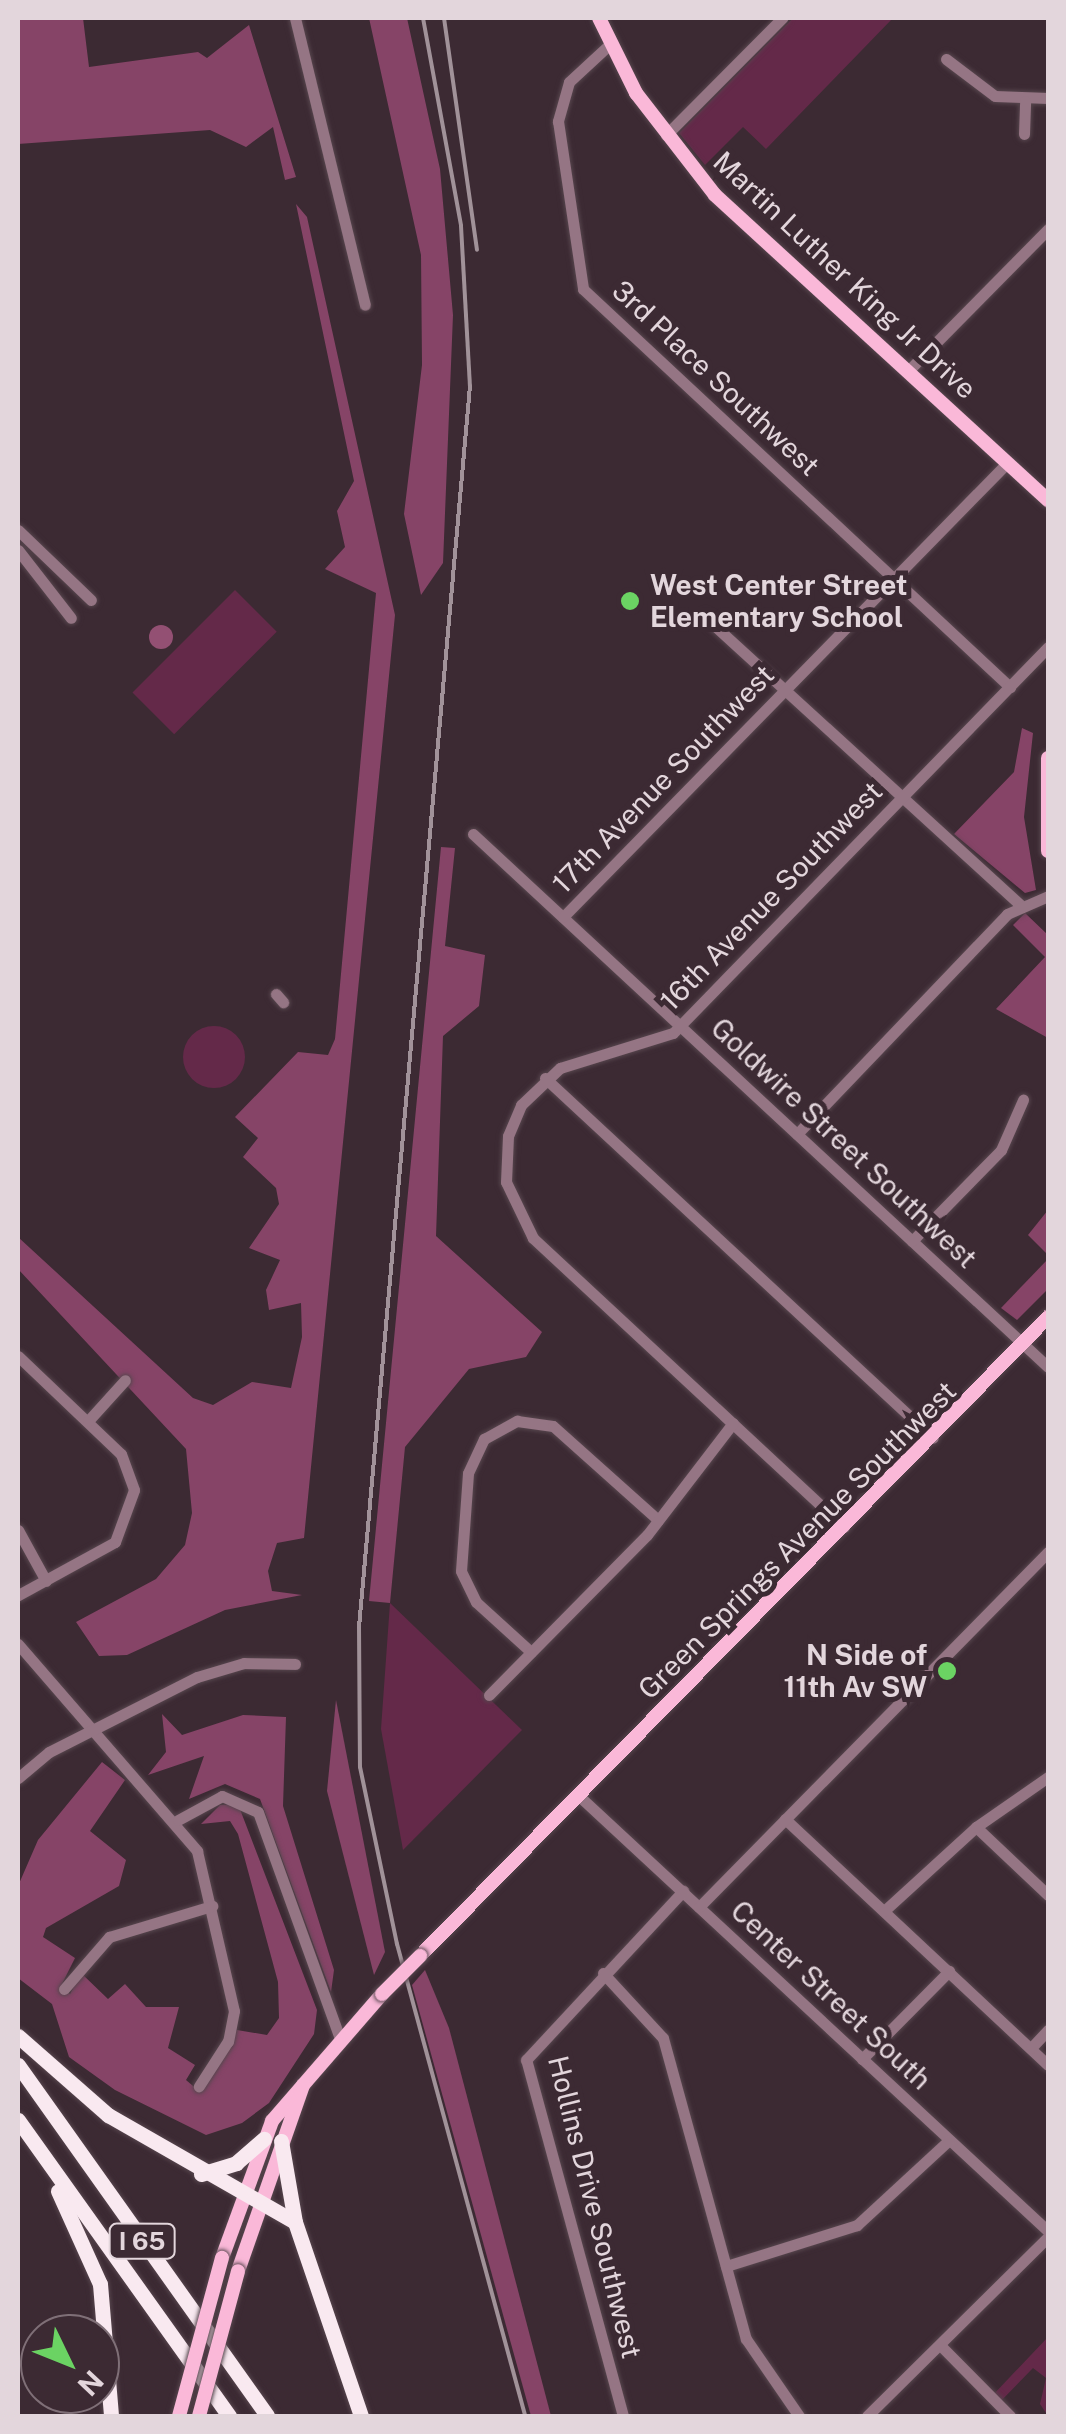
<!DOCTYPE html>
<html>
<head>
<meta charset="utf-8">
<style>
	body { margin:0 }
	#map { position:relative; width:1066px; height:2434px; overflow:hidden; background:#3c2a33; font-family:"Public Sans",sans-serif }
	div>[style] { position:absolute }
	.green>* { inset:0; background:#642949; transform-origin:0 0 }
	.round { border-radius:50% }
	.forest>* { inset:0; background:#864467 }
	.water>* { inset:0; background:#935073 }
	.roads { filter:drop-shadow(0 0 2px #57464e) drop-shadow(0 0 2px #57464e) }
	.minor>* { height:11px; margin:-5.5px; padding:0 5.5px; transform-origin:5.5px; border-radius:5.5px; background:#957584 }
	.major>* { height:14px; margin:-7px; padding:0 7px; transform-origin:7px; border-radius:7px; background:#fab8d8 }
	.highway>* { height:15px; margin:-7.5px; padding:0 7.5px; transform-origin:7.5px; border-radius:7.5px; background:#f9e9f0 }
	.rail>* { height:4px; margin:-2px; padding:0 2px; transform-origin:2px; border-radius:2px; background:#a19299 }
	.bridges { filter:drop-shadow(0 0 2px #57464e) drop-shadow(0 0 2px #57464e) }
	.major-bridge>* { height:14px; margin:-7px; padding:0 7px; transform-origin:7px; border-radius:7px; background:#fab8d8 }
	.dots>* { width:28px; height:28px; translate:-50% -50%; box-sizing:border-box; border:5px solid #3c2a33; border-radius:50% }
	span { translate:-50% -50%; white-space:nowrap; text-align:center; line-height:1.15; -webkit-text-stroke:10px #3c2a33; paint-order:stroke }
	.shield-label span { padding:2px 8px; background:#3c2a33; border:2px solid; border-radius:8px; -webkit-text-stroke-width:0 }
	.shield-label { font-size:25px; color:#e3d6dc; font-weight:700 }
	.street-label { font-size:28px; color:#e3d6dc }
	.poi-label { font-size:28px; color:#e3d6dc; font-weight:700 }
	.left { translate:0 -50%; text-align:left }
	.right { translate:-100% -50%; text-align:right }
	.frame { position:absolute; inset:0; border:20px solid #e3d6dc; pointer-events:none }
	.north { position:absolute; left:20px; top:2314px; width:100px; height:100px; box-sizing:border-box; background:#3c2a33; border:2px solid #7f6f77; border-radius:50%; rotate:133deg; font-size:28px; font-weight:700; line-height:40px; text-align:center; color:#e3d6dc }
	.north::after { content:''; display:block; margin:auto; width:35px; height:45px; background:#6bd363; clip-path:polygon(50% 0,100% 100%,50% 72%,0 100%) }
</style>
</head>
<body>
<div id="map">
	<div class="green">
		<i style="clip-path:polygon(793px 18px,893px 18px,766px 149px,743px 127px,705px 165px,679px 133px)"></i>
		<i style="left:235px;top:590px;width:59px;height:145px;rotate:45deg"></i>
		<i class="round" style="left:183px;top:1026px;width:62px;height:62px"></i>
		<i style="clip-path:polygon(390px 1603px,522px 1730px,403px 1850px,381px 1729px)"></i>
		<i style="clip-path:polygon(1048px 2337px,1048px 2416px,1040px 2404px,1046px 2378px,1033px 2368px,999px 2403px,992px 2396px)"></i>
	</div>
	<div class="forest">
		<i style="clip-path:polygon(18px 18px,83px 18px,89px 67px,198px 52px,207px 58px,249px 25px,296px 177px,285px 180px,273px 127px,246px 147px,210px 130px,18px 144px)"></i>
		<i style="clip-path:polygon(369px 18px,407px 18px,440px 169px,453px 315px,443px 563px,421px 595px,404px 514px,422px 365px,421px 255px)"></i>
		<i style="clip-path:polygon(296px 204px,307px 217px,395px 615px,304px 1538px,277px 1543px,268px 1571px,272px 1591px,302px 1595px,225px 1610px,127px 1655px,99px 1656px,76px 1622px,156px 1579px,185px 1545px,192px 1513px,186px 1449px,18px 1269px,18px 1237px,193px 1398px,213px 1405px,252px 1382px,291px 1388px,302px 1337px,301px 1303px,269px 1310px,266px 1290px,280px 1260px,249px 1248px,279px 1204px,276px 1188px,243px 1157px,258px 1138px,235px 1117px,298px 1052px,328px 1055px,335px 1039px,376px 593px,325px 569px,345px 547px,337px 511px,354px 481px)"></i>
		<i style="clip-path:polygon(1022px 728px,1033px 733px,1024px 817px,1036px 890px,1025px 893px,954px 834px,1014px 772px)"></i>
		<i style="clip-path:polygon(441px 847px,455px 848px,445px 946px,485px 955px,479px 1006px,443px 1036px,436px 1236px,542px 1332px,526px 1357px,469px 1369px,405px 1447px,390px 1603px,369px 1601px)"></i>
		<i style="clip-path:polygon(1025px 913px,1048px 935px,1048px 1038px,996px 1009px,1045px 957px,1013px 925px)"></i>
		<i style="clip-path:polygon(1048px 1210px,1048px 1255px,1028px 1235px)"></i>
		<i style="clip-path:polygon(1048px 1259px,1048px 1289px,1017px 1320px,1001px 1308px)"></i>
		<i style="clip-path:polygon(336px 1700px,385px 1952px,374px 1975px,327px 1791px)"></i>
		<i style="clip-path:polygon(162px 1714px,182px 1735px,243px 1715px,286px 1717px,283px 1806px,334px 1970px,331px 1992px,260px 1799px,225px 1784px,189px 1799px,204px 1756px,148px 1775px,166px 1752px)"></i>
		<i style="clip-path:polygon(102px 1762px,125px 1780px,90px 1831px,126px 1860px,119px 1886px,46px 1928px,43px 1937px,75px 1958px,61px 1986px,70px 1994px,81px 1973px,108px 1999px,125px 1984px,146px 2007px,179px 2007px,168px 2048px,195px 2065px,186px 2080px,199px 2091px,237px 2030px,267px 2035px,279px 2018px,278px 1982px,238px 1834px,230px 1821px,201px 1824px,220px 1805px,238px 1804px,317px 2010px,314px 2034px,269px 2103px,242px 2123px,206px 2135px,115px 2090px,69px 2057px,52px 2004px,18px 1978px,18px 1886px,38px 1840px)"></i>
		<i style="clip-path:polygon(425px 1970px,449px 2028px,551px 2416px,531px 2416px,412px 1985px)"></i>
	</div>
	<div class="water">
		<i class="round" style="left:149px;top:625px;width:24px;height:24px"></i>
	</div>
	<div class="roads">
		<div class="minor">
			<i style="left:295px;top:18px;width:295px;rotate:76.3deg"></i>
			<i style="left:610px;top:44px;width:56px;rotate:137.2deg"></i>
			<i style="left:569px;top:82px;width:41px;rotate:105.8deg"></i>
			<i style="left:558px;top:121px;width:170px;rotate:81.5deg"></i>
			<i style="left:583px;top:289px;width:584px;rotate:42.99deg"></i>
			<i style="left:946px;top:59px;width:61px;rotate:37.1deg"></i>
			<i style="left:995px;top:96px;width:53px;rotate:2.2deg"></i>
			<i style="left:1024px;top:134px;width:33px;rotate:-88deg"></i>
			<i style="left:666px;top:135px;width:165px;rotate:-45.2deg"></i>
			<i style="left:909px;top:370px;width:198px;rotate:-45.4deg"></i>
			<i style="left:18px;top:530px;width:101px;rotate:43.8deg"></i>
			<i style="left:18px;top:550px;width:86px;rotate:52.1deg"></i>
			<i style="left:705px;top:617px;width:427px;rotate:42.4deg"></i>
			<i style="left:473px;top:834px;width:784px;rotate:42.83deg"></i>
			<i style="left:563px;top:917px;width:636px;rotate:-45.64deg"></i>
			<i style="left:276px;top:994px;width:11px;rotate:49deg"></i>
			<i style="left:545px;top:1078px;width:529px;rotate:42.86deg"></i>
			<i style="left:797px;top:1134px;width:304px;rotate:-46.3deg"></i>
			<i style="left:1007px;top:914px;width:45px;rotate:-23.7deg"></i>
			<i style="left:912px;top:1241px;width:127px;rotate:-45.6deg"></i>
			<i style="left:1001px;top:1150px;width:55px;rotate:-66.3deg"></i>
			<i style="left:18px;top:1356px;width:142px;rotate:43.6deg"></i>
			<i style="left:121px;top:1454px;width:38px;rotate:70deg"></i>
			<i style="left:134px;top:1490px;width:55px;rotate:110.1deg"></i>
			<i style="left:115px;top:1542px;width:111px;rotate:151.3deg"></i>
			<i style="left:88px;top:1421px;width:55px;rotate:-47.9deg"></i>
			<i style="left:844px;top:1527px;width:425px;rotate:-137.1deg"></i>
			<i style="left:533px;top:1238px;width:62px;rotate:-115.7deg"></i>
			<i style="left:506px;top:1182px;width:46px;rotate:-87.5deg"></i>
			<i style="left:508px;top:1136px;width:34px;rotate:-67deg"></i>
			<i style="left:521px;top:1105px;width:54px;rotate:-43.5deg"></i>
			<i style="left:560px;top:1068px;width:118px;rotate:-17.2deg"></i>
			<i style="left:673px;top:1033px;width:538px;rotate:-45.83deg"></i>
			<i style="left:18px;top:1530px;width:58px;rotate:61.2deg"></i>
			<i style="left:18px;top:1644px;width:274px;rotate:49.1deg"></i>
			<i style="left:197px;top:1851px;width:164px;rotate:77deg"></i>
			<i style="left:234px;top:2011px;width:31px;rotate:101deg"></i>
			<i style="left:228px;top:2041px;width:54px;rotate:122.8deg"></i>
			<i style="left:531px;top:1652px;width:74px;rotate:-137.7deg"></i>
			<i style="left:476px;top:1602px;width:34px;rotate:-116deg"></i>
			<i style="left:461px;top:1571px;width:98px;rotate:-85.9deg"></i>
			<i style="left:468px;top:1473px;width:38px;rotate:-65deg"></i>
			<i style="left:484px;top:1439px;width:38px;rotate:-29deg"></i>
			<i style="left:517px;top:1421px;width:36px;rotate:8deg"></i>
			<i style="left:553px;top:1426px;width:141px;rotate:41.8deg"></i>
			<i style="left:489px;top:1695px;width:225px;rotate:-45.4deg"></i>
			<i style="left:647px;top:1535px;width:141px;rotate:-52.5deg"></i>
			<i style="left:18px;top:1778px;width:40px;rotate:-40deg"></i>
			<i style="left:49px;top:1752px;width:166px;rotate:-26.9deg"></i>
			<i style="left:197px;top:1677px;width:49px;rotate:-16.6deg"></i>
			<i style="left:244px;top:1663px;width:51px;rotate:1.1deg"></i>
			<i style="left:579px;top:1796px;width:640px;rotate:42.85deg"></i>
			<i style="left:785px;top:1819px;width:360px;rotate:43.1deg"></i>
			<i style="left:178px;top:1820px;width:50px;rotate:-28.6deg"></i>
			<i style="left:222px;top:1796px;width:39px;rotate:24deg"></i>
			<i style="left:258px;top:1812px;width:238px;rotate:70.1deg"></i>
			<i style="left:976px;top:1827px;width:99px;rotate:43.4deg"></i>
			<i style="left:699px;top:1907px;width:498px;rotate:-45.5deg"></i>
			<i style="left:884px;top:1911px;width:125px;rotate:-42.4deg"></i>
			<i style="left:976px;top:1827px;width:88px;rotate:-34.8deg"></i>
			<i style="left:603px;top:1973px;width:88px;rotate:47.3deg"></i>
			<i style="left:663px;top:2038px;width:312px;rotate:74.6deg"></i>
			<i style="left:746px;top:2339px;width:93px;rotate:55.5deg"></i>
			<i style="left:64px;top:1989px;width:69px;rotate:-49.1deg"></i>
			<i style="left:109px;top:1937px;width:108px;rotate:-16.8deg"></i>
			<i style="left:1031px;top:2048px;width:25px;rotate:-47deg"></i>
			<i style="left:862px;top:2059px;width:124px;rotate:-45.3deg"></i>
			<i style="left:726px;top:2266px;width:137px;rotate:-17.4deg"></i>
			<i style="left:857px;top:2225px;width:125px;rotate:-42.7deg"></i>
			<i style="left:940px;top:2345px;width:100px;rotate:45.4deg"></i>
			<i style="left:623px;top:2416px;width:369px;rotate:-105.2deg"></i>
			<i style="left:526px;top:2060px;width:231px;rotate:-47.1deg"></i>
			<i style="left:867px;top:2416px;width:255px;rotate:-44.7deg"></i>
		</div>
		<div class="major">
			<i style="left:599px;top:18px;width:84px;rotate:63.7deg"></i>
			<i style="left:636px;top:93px;width:129px;rotate:52.2deg"></i>
			<i style="left:715px;top:195px;width:452px;rotate:42.5deg"></i>
			<i style="left:1048px;top:758px;width:93px;rotate:90deg"></i>
			<i style="left:420px;top:1956px;width:896px;rotate:-45.5deg"></i>
			<i style="left:222px;top:2258px;width:146px;rotate:-69.9deg"></i>
			<i style="left:272px;top:2121px;width:168px;rotate:-49.1deg"></i>
			<i style="left:238px;top:2271px;width:197px;rotate:-70.7deg"></i>
		</div>
		<div class="highway">
			<i style="left:18px;top:2036px;width:120px;rotate:41.3deg"></i>
			<i style="left:108px;top:2115px;width:215px;rotate:29.8deg"></i>
			<i style="left:18px;top:2065px;width:430px;rotate:54.6deg"></i>
			<i style="left:18px;top:2120px;width:364px;rotate:54.5deg"></i>
			<i style="left:281px;top:2141px;width:82px;rotate:80.2deg"></i>
			<i style="left:295px;top:2222px;width:205px;rotate:71.2deg"></i>
			<i style="left:201px;top:2174px;width:37px;rotate:-17deg"></i>
			<i style="left:236px;top:2163px;width:37px;rotate:-41deg"></i>
			<i style="left:58px;top:2191px;width:102px;rotate:65.7deg"></i>
			<i style="left:100px;top:2284px;width:132px;rotate:85.2deg"></i>
		</div>
	</div>
	<div class="rail">
		<i style="left:423px;top:18px;width:211px;rotate:79.6deg"></i>
		<i style="left:461px;top:226px;width:160px;rotate:86.8deg"></i>
		<i style="left:470px;top:386px;width:1246px;rotate:95.11deg"></i>
		<i style="left:359px;top:1627px;width:140px;rotate:89.6deg"></i>
		<i style="left:360px;top:1767px;width:181px;rotate:78.2deg"></i>
		<i style="left:397px;top:1944px;width:489px;rotate:74.8deg"></i>
		<i style="left:444px;top:18px;width:234px;rotate:81.9deg"></i>
	</div>
	<div class="bridges">
		<div class="major-bridge">
			<i style="left:382px;top:1994px;width:54px;rotate:-45deg"></i>
			<i style="left:179px;top:2416px;width:164px;rotate:-74.8deg"></i>
			<i style="left:199px;top:2416px;width:150px;rotate:-74.9deg"></i>
		</div>
	</div>
	<div class="dots">
		<i style="left:630px;top:601px;background:#6bd363"></i>
		<i style="left:947px;top:1671px;background:#6bd363"></i>
	</div>
	<div class="shield-label">
		<span style="left:142px;top:2241px">I 65</span>
	</div>
	<div class="street-label">
		<span style="left:845px;top:275px;rotate:43deg">Martin Luther King Jr Drive</span>
		<span style="left:716px;top:378px;rotate:43deg">3rd Place Southwest</span>
		<span style="left:663px;top:779px;rotate:-46deg">17th Avenue Southwest</span>
		<span style="left:771px;top:896px;rotate:-46deg">16th Avenue Southwest</span>
		<span style="left:844px;top:1143px;rotate:43deg">Goldwire Street Southwest</span>
		<span style="left:797px;top:1540px;rotate:-45deg">Green Springs Avenue Southwest</span>
		<span style="left:831px;top:1995px;rotate:43deg">Center Street South</span>
		<span style="left:595px;top:2207px;rotate:76deg">Hollins Drive Southwest</span>
	</div>
	<div class="poi-label">
		<span class="left" style="left:650px;top:601px">West Center Street<br>Elementary School</span>
		<span class="right" style="left:927px;top:1671px">N Side of<br>11th Av SW</span>
	</div>
	<div class="frame"></div>
	<div class="north">N</div>
</div>
</body>
</html>
